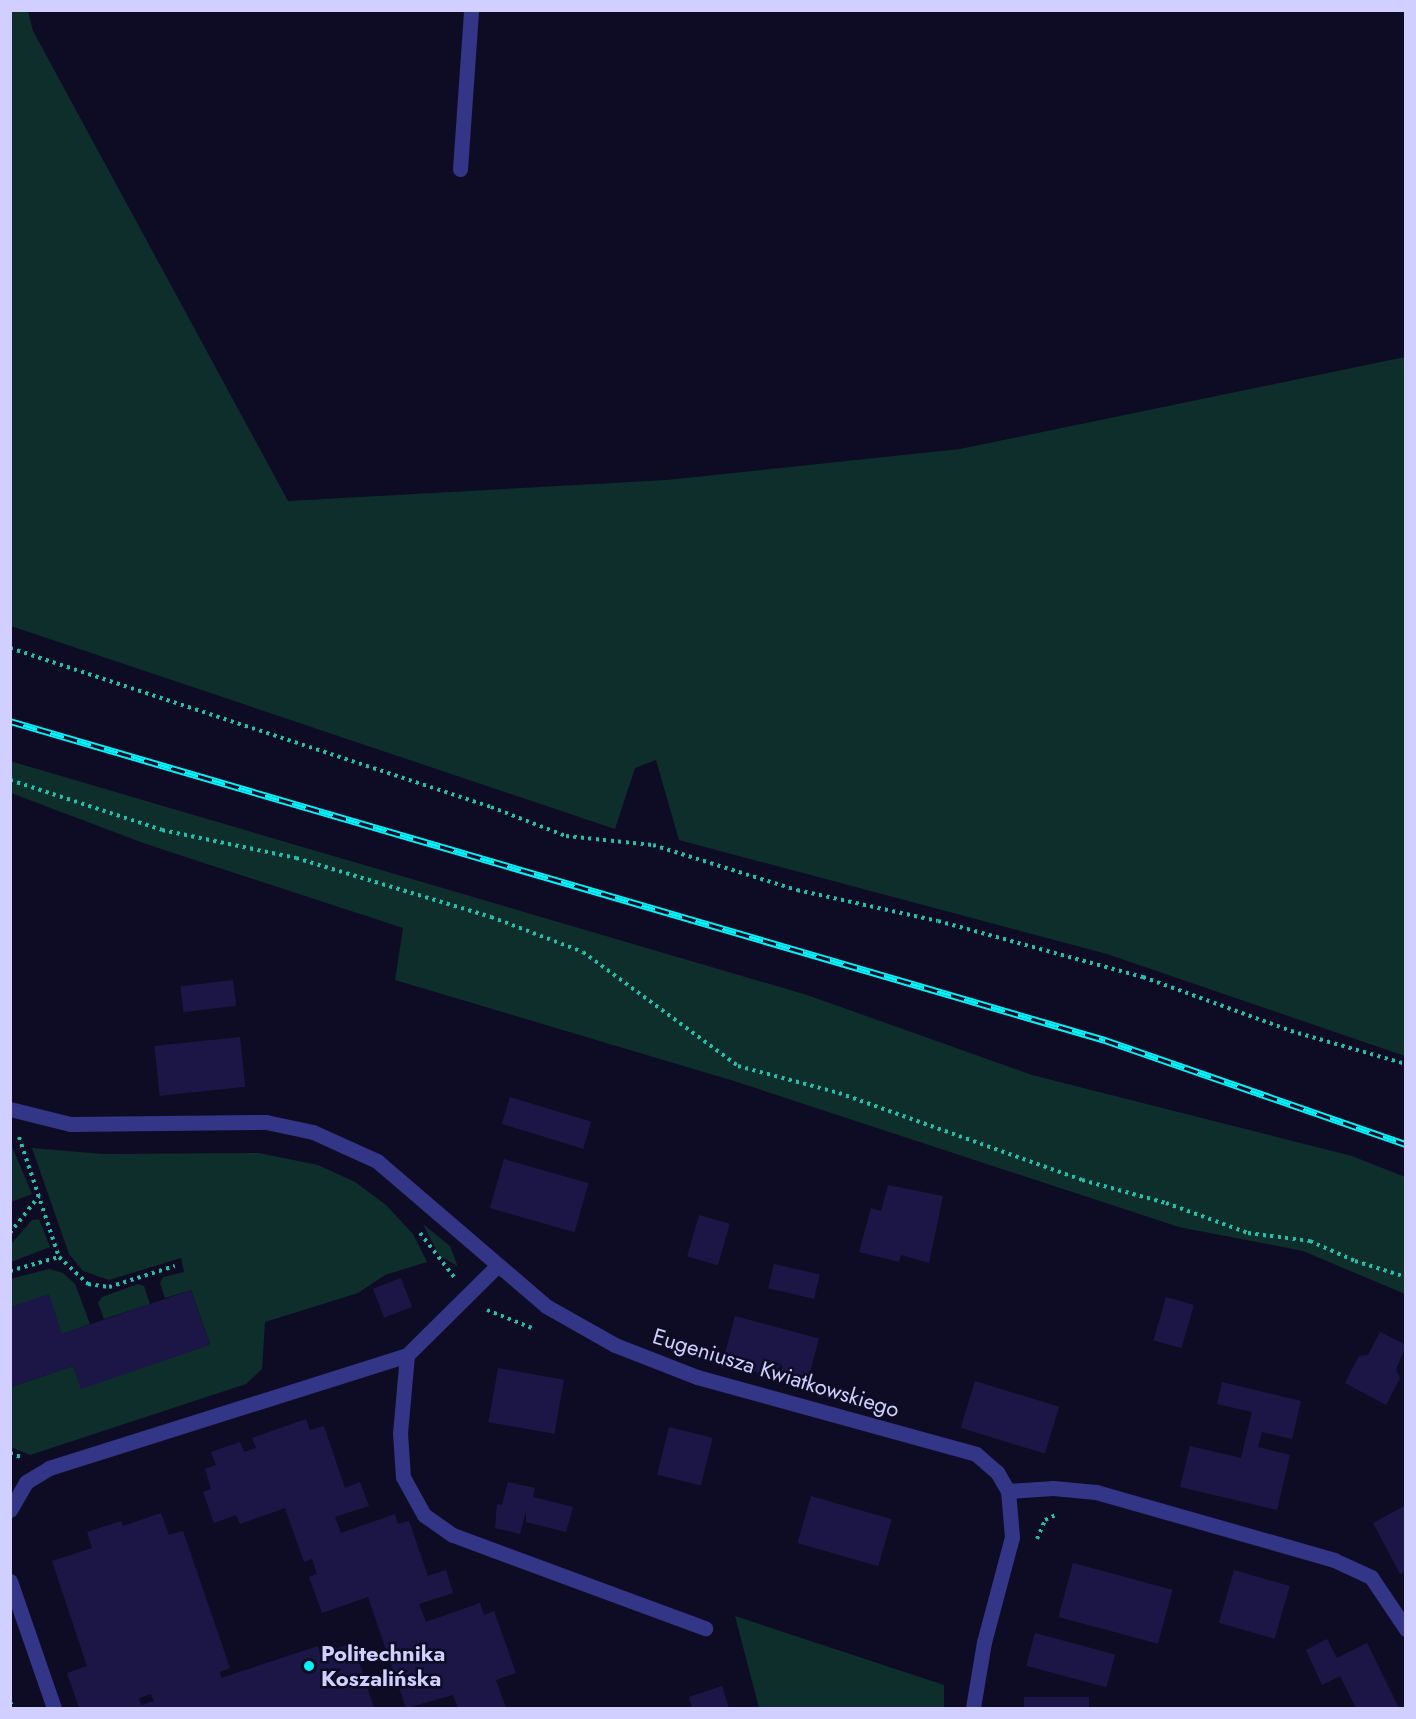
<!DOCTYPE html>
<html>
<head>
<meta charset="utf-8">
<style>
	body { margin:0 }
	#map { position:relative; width:1416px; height:1719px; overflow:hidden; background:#0e0c24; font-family:Jost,sans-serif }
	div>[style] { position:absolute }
	.green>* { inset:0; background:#0e2e2b }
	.building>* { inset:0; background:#1c1646; transform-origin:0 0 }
	.path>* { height:4px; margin-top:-2px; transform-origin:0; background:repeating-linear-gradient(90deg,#23bfaa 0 3px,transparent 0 7.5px) }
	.lane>* { height:15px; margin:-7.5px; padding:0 7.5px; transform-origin:7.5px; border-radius:7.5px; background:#333587 }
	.street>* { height:15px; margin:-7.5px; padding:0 7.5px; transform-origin:7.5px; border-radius:7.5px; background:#333587 }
	.rail>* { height:7px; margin-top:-3.5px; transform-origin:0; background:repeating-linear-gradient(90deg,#0e0c24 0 14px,#00f3fa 0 28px); box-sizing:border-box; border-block:2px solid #00f3fa }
	.dots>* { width:16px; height:16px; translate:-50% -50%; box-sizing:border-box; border:3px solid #0e0c24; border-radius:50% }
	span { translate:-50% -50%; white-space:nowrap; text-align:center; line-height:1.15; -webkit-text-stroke:5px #0e0c24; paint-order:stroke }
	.street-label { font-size:22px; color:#d1cfff }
	.poi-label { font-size:22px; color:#d1cfff; font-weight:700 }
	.left { translate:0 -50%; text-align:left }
	.frame { position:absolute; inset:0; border:12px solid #d1cfff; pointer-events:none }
</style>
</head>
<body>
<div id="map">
	<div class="green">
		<i style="clip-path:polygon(11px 10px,28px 11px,33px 31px,288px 501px,667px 480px,960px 449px,1405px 357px,1405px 1056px,1107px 954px,679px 840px,656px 760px,635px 768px,615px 829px,11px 626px)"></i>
		<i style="clip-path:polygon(10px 761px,807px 995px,1032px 1075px,1352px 1156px,1405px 1177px,1405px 1294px,1303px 1251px,1179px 1227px,734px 1081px,395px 980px,403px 928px,146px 844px,11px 793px)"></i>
		<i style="clip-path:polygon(11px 1144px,32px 1194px,11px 1202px,10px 1202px)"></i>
		<i style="clip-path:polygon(32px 1148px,103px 1154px,259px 1153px,318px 1165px,355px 1182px,386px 1205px,413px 1234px,427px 1262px,385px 1275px,358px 1293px,265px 1322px,262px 1369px,246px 1384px,30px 1455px,11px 1447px,11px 1387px,73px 1366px,81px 1388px,210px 1344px,191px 1290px,165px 1298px,160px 1283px,163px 1277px,184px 1272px,181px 1258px,109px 1280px,83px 1271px,69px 1254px)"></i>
		<i style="clip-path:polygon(39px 1219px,50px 1247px,11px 1262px,11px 1244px,32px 1220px)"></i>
		<i style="clip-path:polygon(423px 1224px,450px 1246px,458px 1267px,439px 1255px)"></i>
		<i style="clip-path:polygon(49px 1269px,63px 1273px,75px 1284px,90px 1324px,62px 1334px,11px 1307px,10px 1279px)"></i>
		<i style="clip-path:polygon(138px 1284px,144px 1286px,150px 1304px,104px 1319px,98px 1303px,102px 1297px)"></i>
		<i style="clip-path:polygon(735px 1616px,944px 1685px,944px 1708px,759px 1708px)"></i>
	</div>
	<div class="building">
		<i style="left:233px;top:980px;width:26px;height:53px;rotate:83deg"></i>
		<i style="left:240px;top:1037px;width:50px;height:86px;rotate:84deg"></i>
		<i style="left:510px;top:1097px;width:85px;height:28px;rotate:17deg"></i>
		<i style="left:504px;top:1159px;width:88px;height:51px;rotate:16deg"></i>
		<i style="clip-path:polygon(888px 1185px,943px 1196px,929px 1263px,901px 1255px,899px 1262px,859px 1252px,871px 1208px,881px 1211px)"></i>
		<i style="left:699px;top:1215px;width:32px;height:43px;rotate:16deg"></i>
		<i style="left:774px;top:1264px;width:47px;height:25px;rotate:13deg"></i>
		<i style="left:401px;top:1278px;width:31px;height:30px;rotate:69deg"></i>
		<i style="clip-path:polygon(191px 1290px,210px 1345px,81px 1389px,73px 1366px,10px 1387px,10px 1307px,49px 1294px,62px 1334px)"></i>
		<i style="left:1166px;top:1297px;width:29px;height:45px;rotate:16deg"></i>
		<i style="left:735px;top:1316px;width:87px;height:49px;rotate:15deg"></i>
		<i style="clip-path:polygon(1380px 1332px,1406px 1345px,1396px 1370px,1400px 1378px,1386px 1405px,1345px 1383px,1359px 1356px,1368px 1355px)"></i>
		<i style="left:498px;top:1368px;width:67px;height:55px;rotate:10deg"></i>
		<i style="left:975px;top:1381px;width:88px;height:49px;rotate:17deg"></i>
		<i style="clip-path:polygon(1222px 1382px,1301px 1401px,1292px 1439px,1262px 1432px,1258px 1447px,1290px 1455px,1277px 1510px,1180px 1487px,1190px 1446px,1241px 1458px,1252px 1412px,1217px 1404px)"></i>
		<i style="clip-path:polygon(306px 1419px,310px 1430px,324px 1426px,345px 1488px,360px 1482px,369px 1506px,335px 1517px,341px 1533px,395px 1514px,398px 1524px,409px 1521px,428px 1576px,446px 1570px,453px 1593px,419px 1604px,426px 1622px,480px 1603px,484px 1615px,494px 1611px,516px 1673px,496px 1680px,506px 1708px,458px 1708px,453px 1695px,406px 1708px,368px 1597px,322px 1613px,309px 1577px,317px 1574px,312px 1559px,304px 1562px,285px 1508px,240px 1524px,236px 1515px,214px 1523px,203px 1492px,211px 1489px,205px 1469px,216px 1465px,211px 1452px,240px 1442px,244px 1452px,256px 1448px,252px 1438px)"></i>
		<i style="left:669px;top:1427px;width:45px;height:49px;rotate:14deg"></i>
		<i style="clip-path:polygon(508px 1482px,535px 1488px,533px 1497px,573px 1507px,566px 1532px,526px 1522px,526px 1511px,520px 1534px,495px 1528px,497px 1504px,502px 1505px)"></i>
		<i style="left:811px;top:1496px;width:84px;height:49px;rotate:16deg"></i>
		<i style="clip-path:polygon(1406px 1505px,1406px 1571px,1400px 1574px,1373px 1523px)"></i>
		<i style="clip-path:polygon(evenodd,161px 1513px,169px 1535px,183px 1531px,230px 1668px,220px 1672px,221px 1678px,318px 1646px,320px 1654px,353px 1643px,374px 1708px,79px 1708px,67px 1673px,87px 1666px,52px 1561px,92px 1548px,87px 1532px,121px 1521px,123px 1526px,161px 1513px,151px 1694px,154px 1701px,141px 1705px,139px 1698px,151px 1694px)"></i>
		<i style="left:1073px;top:1563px;width:103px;height:56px;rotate:15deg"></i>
		<i style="left:1234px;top:1570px;width:58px;height:55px;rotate:16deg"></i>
		<i style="left:1035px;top:1633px;width:83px;height:34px;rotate:15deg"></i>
		<i style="clip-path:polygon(1327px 1639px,1337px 1658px,1367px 1643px,1399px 1708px,1356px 1708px,1340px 1676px,1322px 1685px,1306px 1650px)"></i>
		<i style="clip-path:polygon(722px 1686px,729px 1708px,692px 1708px,689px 1697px)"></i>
		<i style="left:1089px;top:1697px;width:11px;height:65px;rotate:90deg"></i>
	</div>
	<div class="path">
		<i style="left:10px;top:648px;width:507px;rotate:18.29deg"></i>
		<i style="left:491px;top:807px;width:80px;rotate:21.1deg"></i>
		<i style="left:566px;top:836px;width:87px;rotate:5.9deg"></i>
		<i style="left:653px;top:845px;width:151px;rotate:17.4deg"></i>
		<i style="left:797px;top:890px;width:144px;rotate:12.4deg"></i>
		<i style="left:938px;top:921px;width:213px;rotate:15.3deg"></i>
		<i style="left:1143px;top:977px;width:158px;rotate:20deg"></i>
		<i style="left:1291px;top:1031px;width:120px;rotate:16deg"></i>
		<i style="left:10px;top:780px;width:160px;rotate:18.2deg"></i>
		<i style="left:162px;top:830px;width:137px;rotate:11.8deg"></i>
		<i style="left:296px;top:858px;width:204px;rotate:16.8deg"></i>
		<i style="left:491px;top:917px;width:98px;rotate:20.8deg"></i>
		<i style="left:583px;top:952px;width:192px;rotate:36.3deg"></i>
		<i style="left:738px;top:1066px;width:105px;rotate:15deg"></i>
		<i style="left:839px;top:1093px;width:258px;rotate:19.7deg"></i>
		<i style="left:1082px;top:1180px;width:87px;rotate:15.3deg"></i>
		<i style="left:1166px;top:1203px;width:87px;rotate:20.1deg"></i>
		<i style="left:1248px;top:1233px;width:63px;rotate:7.4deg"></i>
		<i style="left:1310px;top:1241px;width:49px;rotate:24deg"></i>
		<i style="left:1355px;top:1261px;width:53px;rotate:17.4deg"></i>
		<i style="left:19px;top:1137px;width:126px;rotate:71.6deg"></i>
		<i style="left:10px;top:1233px;width:47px;rotate:-51.9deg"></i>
		<i style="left:420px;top:1233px;width:56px;rotate:52.3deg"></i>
		<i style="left:10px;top:1271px;width:51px;rotate:-15.9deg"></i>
		<i style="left:59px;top:1257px;width:40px;rotate:43deg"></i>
		<i style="left:88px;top:1284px;width:21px;rotate:8deg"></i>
		<i style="left:109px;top:1287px;width:69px;rotate:-17.7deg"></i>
		<i style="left:487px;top:1310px;width:48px;rotate:21.8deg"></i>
		<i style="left:10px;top:1453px;width:12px;rotate:20deg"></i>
		<i style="left:1037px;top:1539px;width:21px;rotate:-67deg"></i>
		<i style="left:1045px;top:1520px;width:14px;rotate:-25deg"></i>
		<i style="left:10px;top:1702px;width:7px;rotate:63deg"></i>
	</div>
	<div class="lane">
		<i style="left:460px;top:169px;width:159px;rotate:-86deg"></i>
		<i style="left:497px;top:1266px;width:127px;rotate:135.3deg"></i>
		<i style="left:407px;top:1355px;width:78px;rotate:95.1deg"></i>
		<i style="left:400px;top:1433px;width:44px;rotate:86.1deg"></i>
		<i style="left:403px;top:1477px;width:43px;rotate:61.1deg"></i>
		<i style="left:424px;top:1515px;width:35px;rotate:35deg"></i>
		<i style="left:453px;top:1535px;width:269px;rotate:20.3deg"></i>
		<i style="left:10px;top:1510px;width:32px;rotate:-60deg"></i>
		<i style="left:26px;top:1482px;width:27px;rotate:-31deg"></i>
		<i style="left:49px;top:1468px;width:375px;rotate:-17.5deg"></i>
		<i style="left:10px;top:1581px;width:134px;rotate:70.9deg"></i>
	</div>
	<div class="street">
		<i style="left:10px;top:1109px;width:62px;rotate:14deg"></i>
		<i style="left:70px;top:1124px;width:196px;rotate:-0.6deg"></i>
		<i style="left:266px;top:1122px;width:48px;rotate:12deg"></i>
		<i style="left:313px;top:1132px;width:70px;rotate:24.4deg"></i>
		<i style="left:377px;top:1161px;width:223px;rotate:40.6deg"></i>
		<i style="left:546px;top:1306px;width:79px;rotate:29.5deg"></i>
		<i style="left:615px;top:1345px;width:88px;rotate:21.3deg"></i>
		<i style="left:697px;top:1377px;width:289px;rotate:15.4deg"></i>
		<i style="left:976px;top:1454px;width:28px;rotate:41deg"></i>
		<i style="left:997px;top:1472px;width:22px;rotate:60deg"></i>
		<i style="left:1008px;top:1491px;width:46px;rotate:85deg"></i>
		<i style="left:1012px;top:1537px;width:109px;rotate:104.9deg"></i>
		<i style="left:984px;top:1642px;width:67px;rotate:99.5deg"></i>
		<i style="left:1008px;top:1491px;width:45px;rotate:-3.8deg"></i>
		<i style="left:1053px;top:1488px;width:43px;rotate:5.3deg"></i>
		<i style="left:1096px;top:1492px;width:248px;rotate:15.9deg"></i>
		<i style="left:1334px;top:1560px;width:41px;rotate:24.7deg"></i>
		<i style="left:1371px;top:1577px;width:63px;rotate:56.1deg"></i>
	</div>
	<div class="rail">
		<i style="left:10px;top:721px;width:1141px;rotate:16.24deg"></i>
		<i style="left:1105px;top:1040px;width:318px;rotate:19.1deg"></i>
	</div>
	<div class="dots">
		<i style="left:309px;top:1666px;background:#00f3fa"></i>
	</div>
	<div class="street-label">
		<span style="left:776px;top:1373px;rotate:17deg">Eugeniusza Kwiatkowskiego</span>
	</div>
	<div class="poi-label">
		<span class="left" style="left:321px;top:1666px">Politechnika<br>Koszalińska</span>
	</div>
	<div class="frame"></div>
</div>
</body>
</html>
